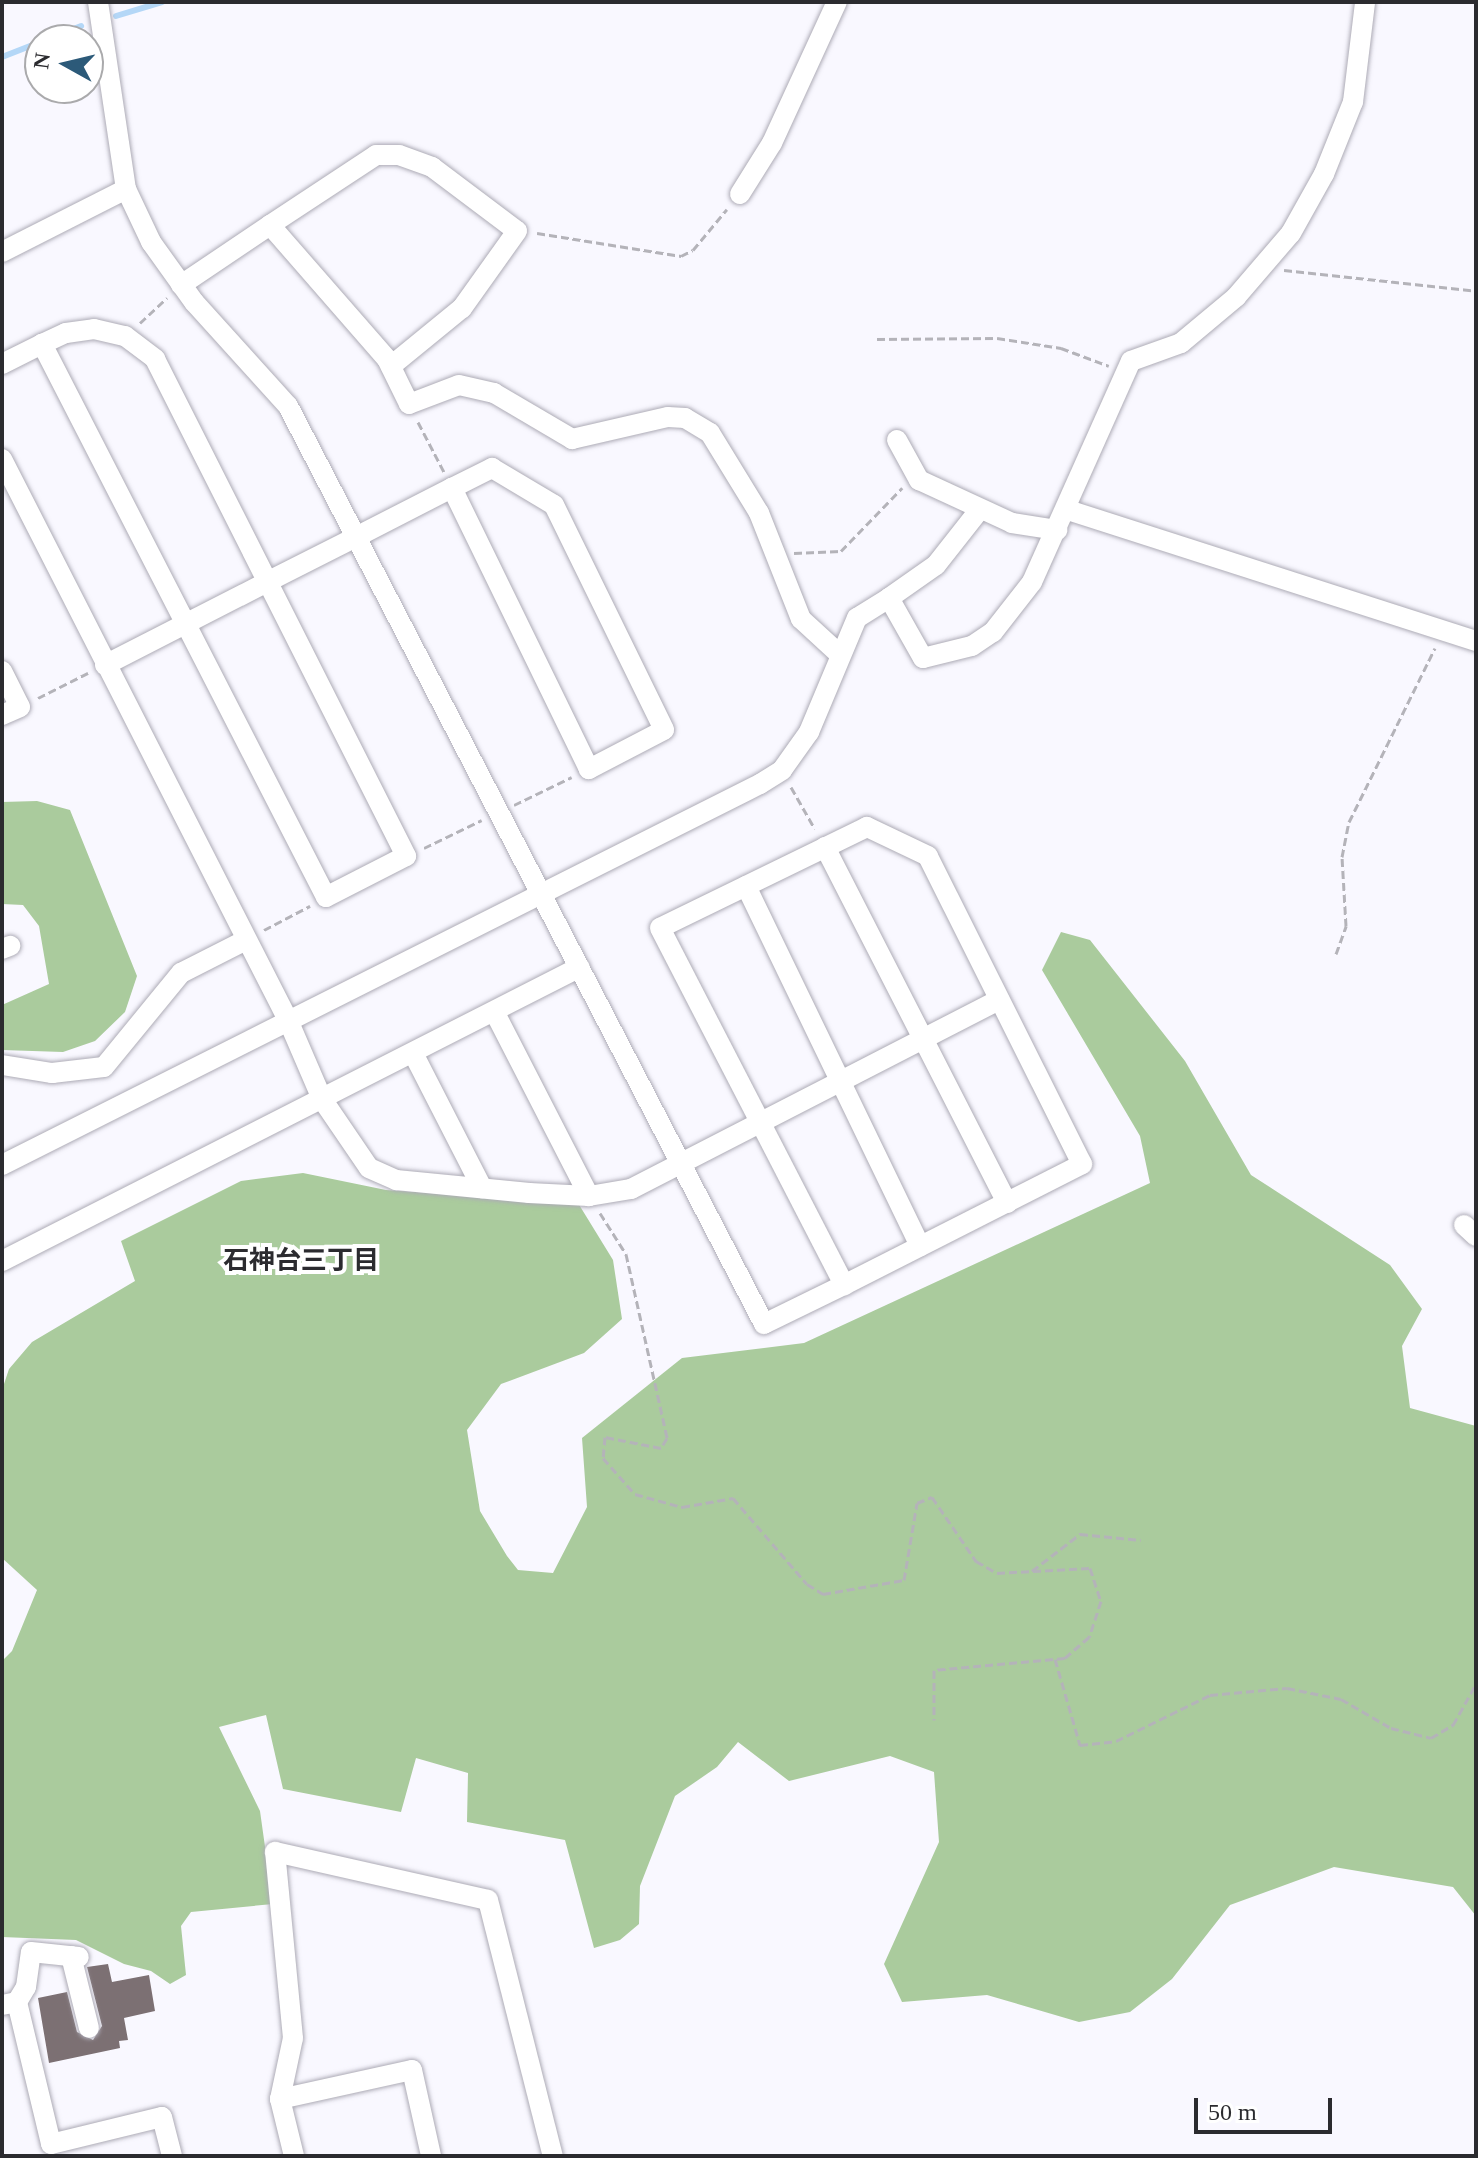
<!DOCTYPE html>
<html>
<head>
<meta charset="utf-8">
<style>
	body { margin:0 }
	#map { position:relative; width:1478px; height:2158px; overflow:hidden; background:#f9f8ff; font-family:"Times New Roman","Noto Sans JP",serif }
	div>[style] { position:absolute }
	.forest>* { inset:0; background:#aacb9d }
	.stream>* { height:6px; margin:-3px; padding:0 3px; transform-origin:3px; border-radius:3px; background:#b4d7f7 }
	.building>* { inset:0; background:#7c7073 }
	.path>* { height:3px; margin-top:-1.5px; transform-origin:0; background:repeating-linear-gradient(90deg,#b4b3b9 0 8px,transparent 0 12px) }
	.roads { filter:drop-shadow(0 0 2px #adabb6) drop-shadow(0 0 2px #adabb6) }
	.minor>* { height:20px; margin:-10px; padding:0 10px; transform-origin:10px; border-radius:10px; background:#fff }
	span { translate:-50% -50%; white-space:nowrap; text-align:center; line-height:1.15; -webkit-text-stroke:8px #fff; paint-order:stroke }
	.neighbourhood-label { font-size:26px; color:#2b2b2f; font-weight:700 }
	.frame { position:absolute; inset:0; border:4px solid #2b2b2f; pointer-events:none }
	.north { position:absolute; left:24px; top:24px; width:80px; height:80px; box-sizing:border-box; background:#fff; border:2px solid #aaaaac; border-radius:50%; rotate:278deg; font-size:22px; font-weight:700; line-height:32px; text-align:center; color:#2b2b2f }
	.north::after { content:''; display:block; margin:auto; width:28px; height:36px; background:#2c5a79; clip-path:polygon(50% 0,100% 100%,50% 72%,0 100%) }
	.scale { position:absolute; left:1194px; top:2098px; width:138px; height:36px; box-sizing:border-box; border:4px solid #2b2b2f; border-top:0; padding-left:10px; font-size:24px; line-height:28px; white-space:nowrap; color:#2b2b2f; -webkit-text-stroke:6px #fff; paint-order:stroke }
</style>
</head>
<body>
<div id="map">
	<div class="forest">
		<i style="clip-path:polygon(37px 801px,70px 810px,137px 976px,125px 1012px,95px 1041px,63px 1052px,2px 1050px,2px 1005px,49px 984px,39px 926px,23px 905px,2px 904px,2px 802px)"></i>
		<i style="clip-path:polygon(1061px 932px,1090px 940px,1185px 1061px,1251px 1175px,1390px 1265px,1422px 1309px,1402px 1346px,1410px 1408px,1476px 1426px,1476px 1916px,1453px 1887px,1334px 1867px,1230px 1905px,1172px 1979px,1130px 2012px,1079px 2022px,987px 1995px,902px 2002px,884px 1964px,939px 1842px,934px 1772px,890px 1756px,789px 1781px,738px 1742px,717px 1767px,675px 1796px,640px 1886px,639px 1924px,620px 1940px,594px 1948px,565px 1840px,467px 1822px,468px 1773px,416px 1758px,401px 1812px,283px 1789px,266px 1715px,219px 1727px,260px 1811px,273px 1904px,191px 1912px,181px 1926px,186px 1975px,170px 1984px,151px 1971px,124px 1964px,76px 1940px,2px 1937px,2px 1661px,12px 1651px,37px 1590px,2px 1558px,2px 1390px,9px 1369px,32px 1342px,135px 1281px,121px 1241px,241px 1181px,303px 1173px,386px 1190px,578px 1203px,613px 1260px,622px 1319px,584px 1353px,501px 1384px,467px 1430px,480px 1511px,507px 1556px,518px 1570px,553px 1573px,587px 1507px,582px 1438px,682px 1358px,804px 1343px,1150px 1183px,1140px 1136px,1042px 970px)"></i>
	</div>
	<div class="stream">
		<i style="left:116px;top:16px;width:48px;rotate:-16.9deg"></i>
		<i style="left:2px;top:57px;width:85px;rotate:-21.4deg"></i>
	</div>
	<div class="building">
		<i style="clip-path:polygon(108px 1964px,112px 1982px,149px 1975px,155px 2011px,124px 2018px,128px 2040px,119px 2041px,120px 2048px,49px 2063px,38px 1998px,67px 1992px,77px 2032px,93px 2040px,102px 2026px,87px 1967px)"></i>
	</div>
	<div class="path">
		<i style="left:537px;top:233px;width:146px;rotate:9.1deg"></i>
		<i style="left:681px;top:256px;width:13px;rotate:-27deg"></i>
		<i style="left:693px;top:250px;width:53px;rotate:-50.3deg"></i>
		<i style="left:1284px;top:270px;width:193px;rotate:6.2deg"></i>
		<i style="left:140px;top:323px;width:37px;rotate:-43deg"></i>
		<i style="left:877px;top:339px;width:120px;rotate:-0.5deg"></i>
		<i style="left:997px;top:338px;width:65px;rotate:8.9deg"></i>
		<i style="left:1061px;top:348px;width:51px;rotate:20.6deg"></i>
		<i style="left:418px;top:422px;width:56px;rotate:62.5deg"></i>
		<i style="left:794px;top:553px;width:47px;rotate:-2.4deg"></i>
		<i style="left:841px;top:551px;width:88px;rotate:-45.9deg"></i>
		<i style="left:38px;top:698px;width:56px;rotate:-26.6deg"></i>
		<i style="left:791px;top:787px;width:48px;rotate:60.3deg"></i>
		<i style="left:514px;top:805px;width:64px;rotate:-25.8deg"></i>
		<i style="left:424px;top:848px;width:64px;rotate:-25.8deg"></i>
		<i style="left:264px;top:930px;width:52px;rotate:-27.6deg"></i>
		<i style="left:1336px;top:954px;width:30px;rotate:-70deg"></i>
		<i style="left:1346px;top:926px;width:69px;rotate:-93.3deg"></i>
		<i style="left:1342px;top:857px;width:36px;rotate:-79deg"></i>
		<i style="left:1349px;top:822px;width:194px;rotate:-63.7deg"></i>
		<i style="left:600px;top:1213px;width:49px;rotate:57.6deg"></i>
		<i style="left:626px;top:1254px;width:189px;rotate:77.4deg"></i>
		<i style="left:667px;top:1438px;width:12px;rotate:121deg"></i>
		<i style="left:661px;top:1448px;width:57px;rotate:-168.9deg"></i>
		<i style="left:605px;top:1437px;width:21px;rotate:95deg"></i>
		<i style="left:603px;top:1458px;width:48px;rotate:48.4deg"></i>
		<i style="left:635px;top:1494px;width:49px;rotate:15.5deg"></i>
		<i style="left:682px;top:1507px;width:52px;rotate:-10deg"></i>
		<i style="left:733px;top:1498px;width:113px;rotate:49.3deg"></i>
		<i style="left:807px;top:1584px;width:19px;rotate:32deg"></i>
		<i style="left:823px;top:1594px;width:82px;rotate:-9.8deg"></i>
		<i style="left:904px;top:1580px;width:78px;rotate:-80.4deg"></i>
		<i style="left:917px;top:1503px;width:16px;rotate:-22deg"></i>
		<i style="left:932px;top:1497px;width:78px;rotate:55.5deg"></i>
		<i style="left:976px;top:1561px;width:24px;rotate:30deg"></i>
		<i style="left:997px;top:1573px;width:93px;rotate:-3.1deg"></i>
		<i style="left:1090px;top:1568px;width:35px;rotate:72deg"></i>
		<i style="left:1101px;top:1601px;width:38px;rotate:108deg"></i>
		<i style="left:1089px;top:1637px;width:32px;rotate:139deg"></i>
		<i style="left:1065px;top:1658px;width:132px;rotate:174.8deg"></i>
		<i style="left:934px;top:1670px;width:50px;rotate:90deg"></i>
		<i style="left:1032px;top:1571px;width:61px;rotate:-37.6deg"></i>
		<i style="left:1080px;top:1534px;width:61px;rotate:5.6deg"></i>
		<i style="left:1055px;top:1659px;width:90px;rotate:73.8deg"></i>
		<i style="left:1080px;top:1745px;width:36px;rotate:-6deg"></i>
		<i style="left:1116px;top:1741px;width:105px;rotate:-26.1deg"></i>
		<i style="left:1210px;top:1695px;width:77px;rotate:-5.2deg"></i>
		<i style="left:1287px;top:1688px;width:55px;rotate:11.5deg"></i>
		<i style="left:1341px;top:1699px;width:58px;rotate:30.1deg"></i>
		<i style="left:1391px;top:1728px;width:41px;rotate:14deg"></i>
		<i style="left:1431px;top:1738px;width:26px;rotate:-31deg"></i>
		<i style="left:1453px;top:1725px;width:47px;rotate:-60.7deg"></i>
	</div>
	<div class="roads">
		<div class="minor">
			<i style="left:98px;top:2px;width:189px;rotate:81.5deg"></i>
			<i style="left:126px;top:189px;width:59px;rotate:64.7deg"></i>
			<i style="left:151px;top:242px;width:74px;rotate:54.4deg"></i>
			<i style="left:194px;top:302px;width:140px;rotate:47.9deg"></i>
			<i style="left:288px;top:406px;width:1034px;rotate:62.59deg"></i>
			<i style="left:764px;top:1324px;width:89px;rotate:-26deg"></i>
			<i style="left:844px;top:1285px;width:267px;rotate:-26.9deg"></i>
			<i style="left:1082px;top:1164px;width:344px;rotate:-116.6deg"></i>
			<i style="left:928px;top:856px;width:68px;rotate:-154.6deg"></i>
			<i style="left:867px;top:827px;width:230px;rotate:154deg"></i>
			<i style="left:660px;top:928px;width:402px;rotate:62.7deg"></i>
			<i style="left:740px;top:194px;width:60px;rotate:-57.9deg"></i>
			<i style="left:772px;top:143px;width:155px;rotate:-65.3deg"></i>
			<i style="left:270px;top:225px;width:127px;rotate:-33.4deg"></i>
			<i style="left:376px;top:155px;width:23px"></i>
			<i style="left:399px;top:155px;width:35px;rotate:20deg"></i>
			<i style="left:432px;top:167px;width:106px;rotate:37deg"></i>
			<i style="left:517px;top:231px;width:95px;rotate:125.5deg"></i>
			<i style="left:462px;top:308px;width:92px;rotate:140.8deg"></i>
			<i style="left:2px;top:252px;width:139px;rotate:-26.9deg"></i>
			<i style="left:181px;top:285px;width:107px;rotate:-34deg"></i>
			<i style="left:270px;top:225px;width:178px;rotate:48.9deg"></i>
			<i style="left:387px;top:359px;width:50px;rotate:63.9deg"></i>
			<i style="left:409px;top:404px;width:53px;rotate:-20.8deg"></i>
			<i style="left:459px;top:385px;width:36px;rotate:13deg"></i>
			<i style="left:494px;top:393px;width:91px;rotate:30.5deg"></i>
			<i style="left:572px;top:439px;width:98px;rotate:-12.9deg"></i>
			<i style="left:668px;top:417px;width:17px;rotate:3deg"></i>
			<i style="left:685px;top:418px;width:29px;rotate:31deg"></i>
			<i style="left:710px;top:433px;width:94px;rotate:58.5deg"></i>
			<i style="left:759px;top:513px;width:114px;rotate:68.4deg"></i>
			<i style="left:801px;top:619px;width:52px;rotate:42.6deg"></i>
			<i style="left:2px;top:364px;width:45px;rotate:-26.6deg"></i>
			<i style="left:42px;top:344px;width:26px;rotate:-25deg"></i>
			<i style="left:66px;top:333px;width:28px;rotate:-8deg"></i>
			<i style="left:94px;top:329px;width:32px;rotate:13deg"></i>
			<i style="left:125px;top:336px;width:38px;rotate:37deg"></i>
			<i style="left:155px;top:359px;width:557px;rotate:63.2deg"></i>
			<i style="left:406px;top:856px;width:90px;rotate:152.9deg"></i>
			<i style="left:326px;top:897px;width:622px;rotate:-117.18deg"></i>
			<i style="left:897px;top:440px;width:46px;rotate:61.2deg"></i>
			<i style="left:919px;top:480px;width:102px;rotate:24.8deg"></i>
			<i style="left:1012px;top:523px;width:46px;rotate:8.8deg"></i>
			<i style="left:2px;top:459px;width:630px;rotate:62.99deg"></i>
			<i style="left:288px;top:1020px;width:86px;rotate:66.7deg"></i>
			<i style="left:322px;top:1099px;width:83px;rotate:55.7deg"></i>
			<i style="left:369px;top:1168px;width:30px;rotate:24deg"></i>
			<i style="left:396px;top:1180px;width:134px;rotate:5.6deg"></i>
			<i style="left:529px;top:1193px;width:60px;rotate:2.9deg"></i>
			<i style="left:589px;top:1196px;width:43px;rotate:-9.5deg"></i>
			<i style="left:631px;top:1189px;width:414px;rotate:-27.2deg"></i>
			<i style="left:1068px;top:510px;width:429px;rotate:17.8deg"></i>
			<i style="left:889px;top:598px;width:57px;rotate:-35.1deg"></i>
			<i style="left:936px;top:565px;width:71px;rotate:-51.8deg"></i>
			<i style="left:105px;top:665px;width:184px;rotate:-27.1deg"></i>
			<i style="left:269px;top:581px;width:100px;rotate:-26.8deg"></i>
			<i style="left:358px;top:536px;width:106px;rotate:-27.1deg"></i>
			<i style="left:452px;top:488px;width:45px;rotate:-26.6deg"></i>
			<i style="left:492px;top:468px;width:72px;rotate:30.8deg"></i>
			<i style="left:554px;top:505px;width:250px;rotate:63.9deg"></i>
			<i style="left:664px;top:730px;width:85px;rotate:152.5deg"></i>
			<i style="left:589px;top:769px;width:313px;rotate:-116deg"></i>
			<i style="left:2px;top:671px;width:40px;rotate:63.4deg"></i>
			<i style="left:20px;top:707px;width:20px;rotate:156deg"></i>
			<i style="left:825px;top:847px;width:400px;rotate:62.9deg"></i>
			<i style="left:746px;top:886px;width:400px;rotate:64.2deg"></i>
			<i style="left:2px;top:949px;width:9px;rotate:-21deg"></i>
			<i style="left:495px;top:1013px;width:206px;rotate:62.8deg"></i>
			<i style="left:413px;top:1053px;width:152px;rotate:62.9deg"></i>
			<i style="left:2px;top:1065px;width:51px;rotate:9.1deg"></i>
			<i style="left:52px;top:1073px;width:52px;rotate:-6.6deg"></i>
			<i style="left:104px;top:1067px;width:122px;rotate:-50.7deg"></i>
			<i style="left:181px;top:973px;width:73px;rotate:-26.9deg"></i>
			<i style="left:2px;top:1165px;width:848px;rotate:-26.69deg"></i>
			<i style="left:760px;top:784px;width:26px;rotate:-32deg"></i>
			<i style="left:782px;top:770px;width:47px;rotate:-54.6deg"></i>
			<i style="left:809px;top:732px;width:124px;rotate:-67.2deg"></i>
			<i style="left:857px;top:618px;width:38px;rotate:-32deg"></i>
			<i style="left:889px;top:598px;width:69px;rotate:60.5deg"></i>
			<i style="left:923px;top:658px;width:50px;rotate:-13.8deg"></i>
			<i style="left:972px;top:646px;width:25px;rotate:-34deg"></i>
			<i style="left:993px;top:632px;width:63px;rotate:-52deg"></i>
			<i style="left:1032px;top:582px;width:242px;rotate:-65.9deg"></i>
			<i style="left:1131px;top:361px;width:53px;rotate:-19.8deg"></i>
			<i style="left:1181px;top:343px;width:72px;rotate:-39.9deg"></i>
			<i style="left:1236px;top:297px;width:84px;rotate:-49.3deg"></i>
			<i style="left:1291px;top:233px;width:68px;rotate:-60.8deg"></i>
			<i style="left:1324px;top:174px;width:78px;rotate:-68.1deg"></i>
			<i style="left:1353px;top:102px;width:100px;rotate:-83.1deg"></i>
			<i style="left:1464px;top:1225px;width:16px;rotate:43deg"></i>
			<i style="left:2px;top:1261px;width:648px;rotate:-26.96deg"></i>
			<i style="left:71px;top:1956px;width:74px;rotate:76deg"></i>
			<i style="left:17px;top:2002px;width:17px;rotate:-59deg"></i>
			<i style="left:26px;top:1987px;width:35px;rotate:-82deg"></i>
			<i style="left:31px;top:1952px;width:48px;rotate:5.9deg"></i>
			<i style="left:2px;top:2005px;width:15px;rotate:-11deg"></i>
			<i style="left:17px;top:2002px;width:146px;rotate:76.5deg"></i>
			<i style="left:51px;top:2144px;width:114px;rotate:-13.7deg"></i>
			<i style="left:162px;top:2117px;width:40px;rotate:75.6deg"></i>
			<i style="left:280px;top:2099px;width:135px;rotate:-12.4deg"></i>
			<i style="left:412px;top:2070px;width:88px;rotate:77.5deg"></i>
			<i style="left:294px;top:2156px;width:59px;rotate:-103.8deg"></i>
			<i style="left:280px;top:2099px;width:62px;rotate:-78deg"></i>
			<i style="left:293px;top:2038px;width:187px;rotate:-95.5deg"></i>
			<i style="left:275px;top:1852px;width:218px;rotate:12.7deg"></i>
			<i style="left:488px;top:1900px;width:264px;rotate:75.8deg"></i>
		</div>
	</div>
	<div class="neighbourhood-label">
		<span style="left:301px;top:1261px">石神台三丁目</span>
	</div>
	<div class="frame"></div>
	<div class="north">N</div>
	<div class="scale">50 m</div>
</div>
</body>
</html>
